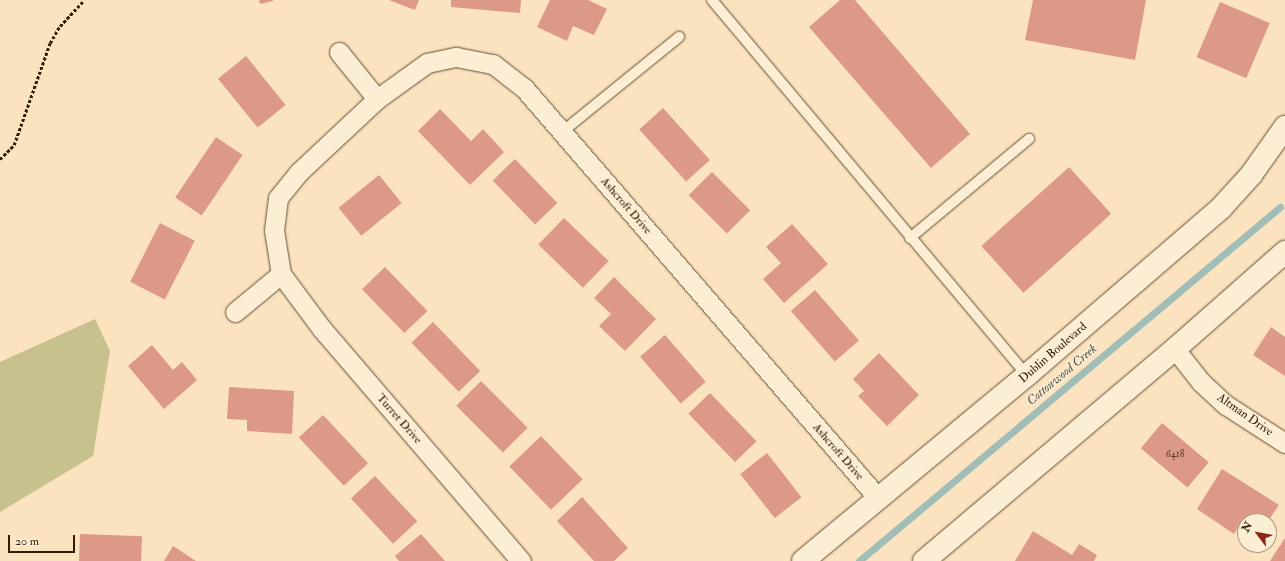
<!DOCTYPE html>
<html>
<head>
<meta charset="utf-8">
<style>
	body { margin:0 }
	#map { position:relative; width:1285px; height:561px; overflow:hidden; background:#fbe3bf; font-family:"IM FELL Double Pica",serif }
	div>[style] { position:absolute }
	.green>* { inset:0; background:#c6c18d }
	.stream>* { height:7px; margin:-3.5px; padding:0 3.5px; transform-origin:3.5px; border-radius:3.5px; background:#a0bdb8 }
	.building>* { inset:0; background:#d98; transform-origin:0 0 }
	.path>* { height:2.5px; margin-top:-1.25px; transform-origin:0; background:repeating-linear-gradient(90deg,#2e1c04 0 3px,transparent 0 5px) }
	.roads { filter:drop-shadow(0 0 1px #614e33) drop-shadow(0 0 1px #614e33) }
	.lane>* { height:10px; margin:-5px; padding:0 5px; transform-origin:5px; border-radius:5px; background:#fcedd5 }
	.street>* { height:19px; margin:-9.5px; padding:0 9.5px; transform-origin:9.5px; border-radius:9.5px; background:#fcedd5 }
	.secondary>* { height:22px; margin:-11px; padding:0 11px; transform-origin:11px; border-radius:11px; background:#fcedd5 }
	span { translate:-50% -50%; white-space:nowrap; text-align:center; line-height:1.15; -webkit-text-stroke:3px #fcedd5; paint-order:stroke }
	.number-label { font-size:10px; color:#5a3b25 }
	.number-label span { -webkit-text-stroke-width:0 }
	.street-label { font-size:12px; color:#2e1c04 }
	.water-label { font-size:13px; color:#565443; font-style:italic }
	.north { position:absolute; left:1237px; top:513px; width:40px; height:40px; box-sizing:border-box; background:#fcedd5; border:1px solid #aa9981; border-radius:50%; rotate:302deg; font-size:11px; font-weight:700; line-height:16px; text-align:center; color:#2e1c04 }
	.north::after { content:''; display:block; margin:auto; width:14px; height:18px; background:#8f2418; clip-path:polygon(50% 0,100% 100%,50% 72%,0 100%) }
	.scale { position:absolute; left:8px; top:535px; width:67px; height:18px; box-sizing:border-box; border:2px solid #2e1c04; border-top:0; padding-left:5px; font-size:12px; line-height:14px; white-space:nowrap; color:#2e1c04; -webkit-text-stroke:3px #fcedd5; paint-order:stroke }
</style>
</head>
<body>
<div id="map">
	<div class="green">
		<i style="clip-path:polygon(95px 319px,110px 351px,93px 456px,0 512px,0 362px)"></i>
	</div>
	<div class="stream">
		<i style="left:859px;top:561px;width:550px;rotate:-40.06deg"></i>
	</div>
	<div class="building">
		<i style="clip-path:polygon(259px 0,273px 0,273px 1px,260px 4px)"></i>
		<i style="clip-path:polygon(389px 0,419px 0,415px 10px)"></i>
		<i style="clip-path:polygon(451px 0,521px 0,520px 13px,451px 7px)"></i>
		<i style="clip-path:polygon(550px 0,588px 0,607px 9px,594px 35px,573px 26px,567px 41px,537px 27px)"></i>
		<i style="clip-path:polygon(840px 0,855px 0,970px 134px,931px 168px,809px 27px)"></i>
		<i style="clip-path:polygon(1033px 0,1146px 0,1135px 60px,1025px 40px)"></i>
		<i style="left:1220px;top:2px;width:54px;height:60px;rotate:23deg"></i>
		<i style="left:246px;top:56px;width:63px;height:36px;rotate:51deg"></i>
		<i style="left:663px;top:108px;width:70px;height:32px;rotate:48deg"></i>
		<i style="clip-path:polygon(440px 109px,471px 141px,483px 129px,504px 152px,470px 185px,418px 131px)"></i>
		<i style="left:216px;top:137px;width:32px;height:73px;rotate:34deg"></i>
		<i style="left:515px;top:159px;width:61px;height:31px;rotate:46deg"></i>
		<i style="left:1069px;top:167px;width:63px;height:118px;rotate:48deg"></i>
		<i style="left:712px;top:172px;width:54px;height:33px;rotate:45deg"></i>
		<i style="left:379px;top:175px;width:36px;height:52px;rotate:51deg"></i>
		<i style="left:564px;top:218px;width:62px;height:37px;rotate:44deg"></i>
		<i style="left:160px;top:223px;width:39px;height:66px;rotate:27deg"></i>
		<i style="clip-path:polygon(792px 224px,828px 264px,784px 303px,763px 279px,781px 263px,766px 247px)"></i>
		<i style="left:385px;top:267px;width:61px;height:32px;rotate:46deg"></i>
		<i style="clip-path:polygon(614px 277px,656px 319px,625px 351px,599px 326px,611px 314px,594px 298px)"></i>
		<i style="left:815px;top:290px;width:67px;height:32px;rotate:49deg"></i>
		<i style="left:433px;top:322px;width:68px;height:30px;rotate:46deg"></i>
		<i style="clip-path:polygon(1271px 327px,1285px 337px,1285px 376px,1253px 355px)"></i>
		<i style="left:665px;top:335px;width:62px;height:33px;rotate:49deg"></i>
		<i style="clip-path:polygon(152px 345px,173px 370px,182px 362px,197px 380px,164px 409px,128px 366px)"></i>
		<i style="clip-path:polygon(879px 353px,919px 395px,887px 426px,858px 396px,864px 391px,853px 379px)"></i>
		<i style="left:481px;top:381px;width:66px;height:35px;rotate:45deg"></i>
		<i style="clip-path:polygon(229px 387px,294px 391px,292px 434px,247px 431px,247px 420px,227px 419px)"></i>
		<i style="left:710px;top:393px;width:67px;height:30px;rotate:46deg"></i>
		<i style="left:323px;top:415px;width:66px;height:33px;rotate:47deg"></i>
		<i style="left:1162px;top:423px;width:61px;height:33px;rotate:40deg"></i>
		<i style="left:541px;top:436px;width:60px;height:44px;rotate:46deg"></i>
		<i style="left:767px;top:453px;width:56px;height:34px;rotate:52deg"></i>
		<i style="clip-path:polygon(1222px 469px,1279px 505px,1268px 521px,1242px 521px,1234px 534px,1197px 509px)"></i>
		<i style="left:375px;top:476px;width:62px;height:33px;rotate:47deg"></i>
		<i style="clip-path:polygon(582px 497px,628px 548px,614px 561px,594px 561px,557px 521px)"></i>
		<i style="clip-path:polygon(1033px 531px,1072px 555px,1079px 544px,1097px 555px,1094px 561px,1015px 561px)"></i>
		<i style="left:80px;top:534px;width:62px;height:27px;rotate:2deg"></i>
		<i style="clip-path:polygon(421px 534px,445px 561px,399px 561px,395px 556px)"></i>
		<i style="clip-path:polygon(1285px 538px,1285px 561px,1270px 561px)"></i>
		<i style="clip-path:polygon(173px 546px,196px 561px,164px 561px)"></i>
	</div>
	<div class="path">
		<i style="left:0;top:159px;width:20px;rotate:-45deg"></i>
		<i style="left:14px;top:145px;width:108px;rotate:-70.6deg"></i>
		<i style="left:50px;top:43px;width:20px;rotate:-60deg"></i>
		<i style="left:60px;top:26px;width:35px;rotate:-47deg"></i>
	</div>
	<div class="roads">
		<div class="lane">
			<i style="left:712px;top:0;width:490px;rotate:50deg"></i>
			<i style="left:562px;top:132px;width:151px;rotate:-39.1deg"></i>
			<i style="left:910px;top:238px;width:155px;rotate:-39.8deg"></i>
		</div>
		<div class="street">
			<i style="left:339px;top:52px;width:60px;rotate:51deg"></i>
			<i style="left:377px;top:99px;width:62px;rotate:-35.8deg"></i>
			<i style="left:427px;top:63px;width:30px;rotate:-12deg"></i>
			<i style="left:456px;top:57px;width:38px;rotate:11deg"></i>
			<i style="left:493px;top:64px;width:39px;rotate:38deg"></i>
			<i style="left:524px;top:88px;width:542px;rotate:49.19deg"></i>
			<i style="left:377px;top:99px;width:107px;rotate:136.9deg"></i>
			<i style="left:299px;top:172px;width:33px;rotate:129deg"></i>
			<i style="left:278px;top:198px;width:32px;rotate:97deg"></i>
			<i style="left:274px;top:230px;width:45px;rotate:81deg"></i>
			<i style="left:281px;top:274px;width:69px;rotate:53.3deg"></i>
			<i style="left:322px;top:329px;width:306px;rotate:49.4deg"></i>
			<i style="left:235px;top:312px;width:60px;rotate:-39.6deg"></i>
			<i style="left:1175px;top:349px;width:42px;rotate:51.8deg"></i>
			<i style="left:1201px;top:382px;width:34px;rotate:43deg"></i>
			<i style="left:1226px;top:405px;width:70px;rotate:32.8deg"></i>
		</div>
		<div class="secondary">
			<i style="left:803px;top:561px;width:291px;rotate:-39.7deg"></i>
			<i style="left:1027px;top:375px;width:256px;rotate:-40.7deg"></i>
			<i style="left:1221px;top:208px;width:45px;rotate:-47.7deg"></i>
			<i style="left:1251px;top:175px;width:59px;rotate:-54.7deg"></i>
			<i style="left:924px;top:561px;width:329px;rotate:-40.2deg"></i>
			<i style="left:1175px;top:349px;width:147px;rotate:-41.4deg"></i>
		</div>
	</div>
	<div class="number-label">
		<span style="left:1175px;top:455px">6418</span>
	</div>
	<div class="street-label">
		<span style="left:626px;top:206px;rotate:49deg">Ashcroft Drive</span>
		<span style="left:1053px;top:353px;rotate:-41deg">Dublin Boulevard</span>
		<span style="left:1245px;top:415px;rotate:35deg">Altman Drive</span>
		<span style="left:399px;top:419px;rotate:49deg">Turret Drive</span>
		<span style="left:838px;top:452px;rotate:49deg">Ashcroft Drive</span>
	</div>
	<div class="water-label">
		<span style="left:1062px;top:375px;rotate:-40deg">Cottonwood Creek</span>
	</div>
	<div class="north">N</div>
	<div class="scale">20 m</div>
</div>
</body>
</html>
